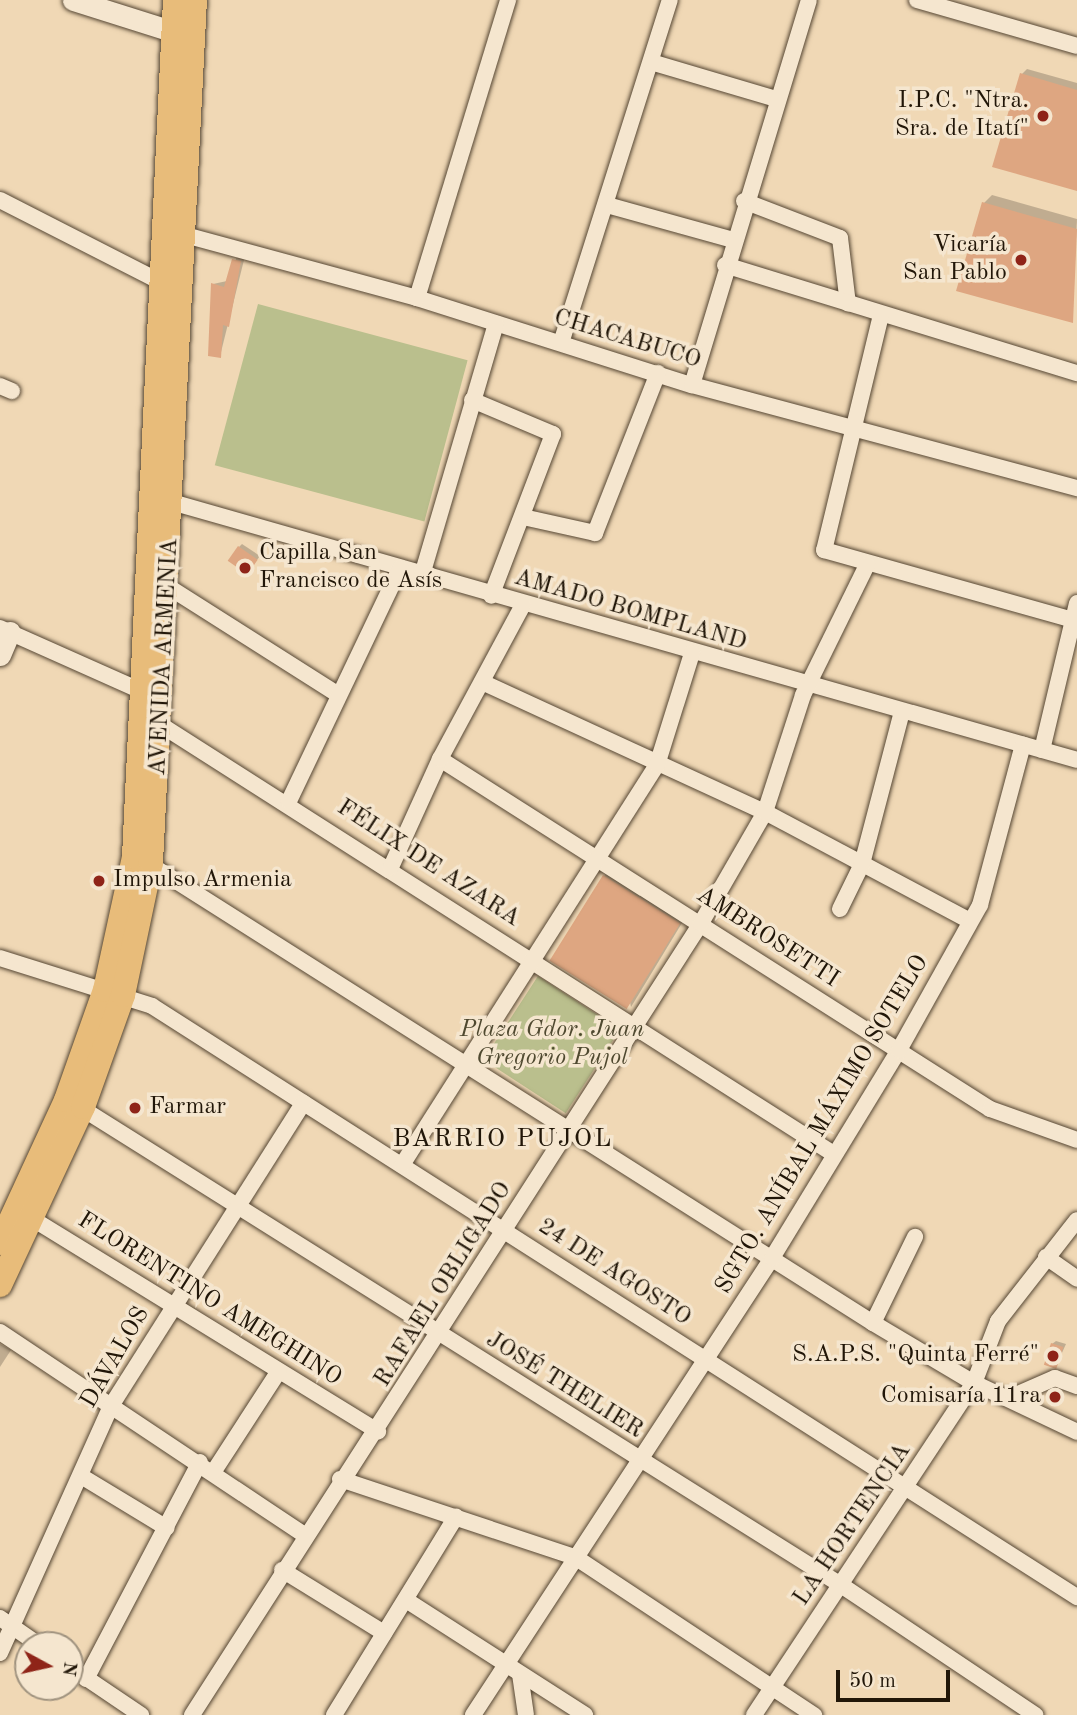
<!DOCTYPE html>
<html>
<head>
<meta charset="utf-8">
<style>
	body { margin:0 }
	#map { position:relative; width:1077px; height:1715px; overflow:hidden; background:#f0d8b5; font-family:"Old Standard TT",serif }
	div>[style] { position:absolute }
	.green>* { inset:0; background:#babf8d; transform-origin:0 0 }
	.shadow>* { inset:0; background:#0003 }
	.building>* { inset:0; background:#dea681; transform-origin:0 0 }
	.roads { filter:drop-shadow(0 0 2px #554633) drop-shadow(0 0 2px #554633) }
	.street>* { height:16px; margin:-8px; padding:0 8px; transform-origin:8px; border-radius:8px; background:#f5e6cf }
	.secondary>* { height:21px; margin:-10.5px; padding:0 10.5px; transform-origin:10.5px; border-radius:10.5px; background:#f5e6cf }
	.primary>* { height:24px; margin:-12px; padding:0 12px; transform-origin:12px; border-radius:12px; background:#e8bc7a }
	.dots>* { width:19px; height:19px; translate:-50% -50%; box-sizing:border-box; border:4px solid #f5e6cf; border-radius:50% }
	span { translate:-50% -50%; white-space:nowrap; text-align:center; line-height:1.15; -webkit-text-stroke:7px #f5e6cf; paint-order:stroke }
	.poi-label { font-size:24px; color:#211608 }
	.right { translate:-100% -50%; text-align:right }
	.left { translate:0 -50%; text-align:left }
	.street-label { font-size:24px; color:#211608 }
	.park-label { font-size:24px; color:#4f4930; font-style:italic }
	.neighbourhood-label { font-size:26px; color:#211608; letter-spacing:2px }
	.north { position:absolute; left:14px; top:1631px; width:70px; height:70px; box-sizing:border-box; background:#f5e6cf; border:2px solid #a0937f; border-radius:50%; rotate:98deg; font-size:19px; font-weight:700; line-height:28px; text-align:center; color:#211608 }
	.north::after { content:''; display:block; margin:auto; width:24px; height:32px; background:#8f2418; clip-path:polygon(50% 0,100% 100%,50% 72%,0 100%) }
	.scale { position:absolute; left:836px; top:1670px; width:114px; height:32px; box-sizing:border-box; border:4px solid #211608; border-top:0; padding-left:9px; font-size:21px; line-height:24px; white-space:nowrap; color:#211608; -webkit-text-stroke:5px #f5e6cf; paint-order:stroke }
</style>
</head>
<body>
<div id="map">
	<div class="green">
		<i style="left:258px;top:304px;width:217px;height:167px;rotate:15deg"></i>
		<i style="left:538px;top:976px;width:98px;height:100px;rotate:33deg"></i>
	</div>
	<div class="shadow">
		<i style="clip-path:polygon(1027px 69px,1077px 83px,1077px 189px,1022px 74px)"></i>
		<i style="clip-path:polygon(992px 195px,1077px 219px,1072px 321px,984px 203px)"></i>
		<i style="clip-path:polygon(238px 254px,245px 256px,220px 356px,213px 284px,227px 281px)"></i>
		<i style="clip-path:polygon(242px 544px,260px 556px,250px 569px,239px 547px)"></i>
		<i style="clip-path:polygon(609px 871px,685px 918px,631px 1007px,604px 876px)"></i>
		<i style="clip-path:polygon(1056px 1341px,1066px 1344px,1056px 1366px,1052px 1344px)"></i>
		<i style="clip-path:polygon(0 1344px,11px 1350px,0 1367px)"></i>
	</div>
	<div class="building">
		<i style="clip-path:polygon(1020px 73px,1077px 90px,1077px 191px,992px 167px)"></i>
		<i style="clip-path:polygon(982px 202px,1077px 229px,1073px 323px,956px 291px)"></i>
		<i style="clip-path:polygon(232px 259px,241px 261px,229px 327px,223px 325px,221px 358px,208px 356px,211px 283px,224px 287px)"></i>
		<i style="left:238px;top:546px;width:24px;height:18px;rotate:35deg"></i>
		<i style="left:603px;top:875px;width:91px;height:101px;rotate:32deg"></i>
		<i style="left:1051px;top:1343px;width:13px;height:23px;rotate:18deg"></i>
	</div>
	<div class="roads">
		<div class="street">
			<i style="left:917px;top:0;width:166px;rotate:16deg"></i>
			<i style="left:651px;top:62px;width:130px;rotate:16.5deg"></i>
			<i style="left:0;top:200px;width:190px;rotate:27deg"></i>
			<i style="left:744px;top:201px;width:103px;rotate:21.1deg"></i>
			<i style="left:840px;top:238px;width:66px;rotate:83.1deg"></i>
			<i style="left:607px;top:205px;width:131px;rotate:15.5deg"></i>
			<i style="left:174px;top:232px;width:252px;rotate:15.2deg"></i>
			<i style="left:417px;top:298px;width:288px;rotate:17.6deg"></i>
			<i style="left:692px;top:385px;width:399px;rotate:15deg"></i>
			<i style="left:725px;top:265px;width:368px;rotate:17.1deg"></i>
			<i style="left:417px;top:298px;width:312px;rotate:-73deg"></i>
			<i style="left:881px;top:315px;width:242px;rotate:103.6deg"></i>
			<i style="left:824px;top:550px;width:263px;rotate:15.7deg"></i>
			<i style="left:561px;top:343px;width:360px;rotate:-72.4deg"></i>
			<i style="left:692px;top:385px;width:402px;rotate:-73.1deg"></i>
			<i style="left:0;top:386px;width:13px;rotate:23deg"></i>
			<i style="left:472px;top:400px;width:88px;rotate:22.8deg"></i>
			<i style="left:553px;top:434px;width:173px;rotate:110.9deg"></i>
			<i style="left:161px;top:499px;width:952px;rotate:15.9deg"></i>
			<i style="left:523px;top:517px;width:74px;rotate:12.5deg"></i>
			<i style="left:595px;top:533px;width:172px;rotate:-68.5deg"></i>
			<i style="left:422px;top:575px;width:262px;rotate:-73.6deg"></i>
			<i style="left:158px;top:586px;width:9px"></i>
			<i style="left:167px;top:586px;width:201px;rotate:32.4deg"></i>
			<i style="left:0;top:628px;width:160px;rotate:24deg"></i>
			<i style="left:482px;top:682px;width:311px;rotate:24.7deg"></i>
			<i style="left:765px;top:812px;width:232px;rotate:28deg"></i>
			<i style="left:157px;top:716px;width:10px;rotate:66deg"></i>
			<i style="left:161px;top:725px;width:796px;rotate:32.53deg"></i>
			<i style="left:1042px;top:750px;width:151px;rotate:-76.6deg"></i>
			<i style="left:440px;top:759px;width:652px;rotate:32.47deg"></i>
			<i style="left:990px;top:1109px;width:92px;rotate:19.6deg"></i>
			<i style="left:289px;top:801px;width:258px;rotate:-64.5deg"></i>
			<i style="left:143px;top:860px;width:864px;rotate:32.38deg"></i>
			<i style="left:873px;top:1323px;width:117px;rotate:30.7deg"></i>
			<i style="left:974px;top:1383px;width:114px;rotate:25.4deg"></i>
			<i style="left:391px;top:867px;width:119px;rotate:-65.6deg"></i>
			<i style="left:440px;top:759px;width:175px;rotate:-61.7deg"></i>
			<i style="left:840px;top:909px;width:50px;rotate:-63.9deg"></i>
			<i style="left:862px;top:864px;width:157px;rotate:-75.3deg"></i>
			<i style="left:0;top:958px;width:159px;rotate:17.5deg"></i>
			<i style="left:152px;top:1006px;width:1098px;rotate:32.58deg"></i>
			<i style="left:75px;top:1104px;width:904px;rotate:32.13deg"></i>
			<i style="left:841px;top:1585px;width:234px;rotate:33.8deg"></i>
			<i style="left:402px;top:1165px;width:474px;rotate:-57.5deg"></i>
			<i style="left:657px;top:765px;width:117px;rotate:-72.6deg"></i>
			<i style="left:23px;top:1213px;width:417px;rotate:31.6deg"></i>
			<i style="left:1046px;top:1257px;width:38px;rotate:35deg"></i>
			<i style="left:873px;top:1323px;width:96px;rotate:-64deg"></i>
			<i style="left:0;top:1332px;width:364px;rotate:33.7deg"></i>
			<i style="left:1011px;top:1397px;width:48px;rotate:-23.4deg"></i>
			<i style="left:1055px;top:1378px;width:23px;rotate:20deg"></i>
			<i style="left:214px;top:1471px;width:119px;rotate:-57deg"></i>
			<i style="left:81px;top:1476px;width:100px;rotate:31.2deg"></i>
			<i style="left:340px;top:1479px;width:248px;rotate:18.4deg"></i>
			<i style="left:575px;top:1557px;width:287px;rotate:33.5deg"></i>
			<i style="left:282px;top:1570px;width:120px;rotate:31.7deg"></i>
			<i style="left:406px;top:1600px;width:213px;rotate:32.7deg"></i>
			<i style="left:0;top:1618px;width:47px;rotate:34.7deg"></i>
			<i style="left:0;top:1653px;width:271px;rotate:-65.8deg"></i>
			<i style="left:111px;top:1406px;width:359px;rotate:-57.6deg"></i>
			<i style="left:70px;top:1667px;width:86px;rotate:34.1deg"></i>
			<i style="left:520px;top:1674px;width:41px;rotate:81.7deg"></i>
			<i style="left:86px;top:1679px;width:245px;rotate:-62.3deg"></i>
			<i style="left:192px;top:1715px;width:941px;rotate:-57.27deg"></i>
			<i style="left:701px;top:923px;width:128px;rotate:-60deg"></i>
			<i style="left:765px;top:812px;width:123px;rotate:-72deg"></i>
			<i style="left:803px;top:695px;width:145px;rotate:-63.8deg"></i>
			<i style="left:334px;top:1715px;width:233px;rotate:-58.4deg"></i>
			<i style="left:473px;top:1715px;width:546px;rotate:-56.8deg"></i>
			<i style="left:772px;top:1258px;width:244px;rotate:-58.6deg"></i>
			<i style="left:899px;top:1050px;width:166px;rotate:-60.8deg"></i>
			<i style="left:980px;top:905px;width:166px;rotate:-75deg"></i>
			<i style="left:754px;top:1715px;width:398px;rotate:-56.5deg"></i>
			<i style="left:974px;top:1383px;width:66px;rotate:-68.8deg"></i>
			<i style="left:998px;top:1321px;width:128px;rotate:-52deg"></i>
		</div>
		<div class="secondary">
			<i style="left:73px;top:0;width:120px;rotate:17.5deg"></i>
			<i style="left:0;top:655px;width:25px;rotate:-67deg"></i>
		</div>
		<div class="primary">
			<i style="left:0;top:1243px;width:157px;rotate:-65.2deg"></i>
			<i style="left:66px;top:1100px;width:117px;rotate:-70.5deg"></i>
			<i style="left:105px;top:990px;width:136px;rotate:-77.7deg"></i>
			<i style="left:134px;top:857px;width:858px;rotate:-87.26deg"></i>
			<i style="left:0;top:1285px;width:196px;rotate:-65deg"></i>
			<i style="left:83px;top:1107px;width:119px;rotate:-70.3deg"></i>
			<i style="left:123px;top:995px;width:136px;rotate:-78.1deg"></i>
			<i style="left:151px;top:862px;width:863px;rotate:-87.08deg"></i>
		</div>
	</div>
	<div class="dots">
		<i style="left:1043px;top:116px;background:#8f2418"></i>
		<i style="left:1021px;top:260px;background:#8f2418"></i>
		<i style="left:245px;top:568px;background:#8f2418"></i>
		<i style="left:99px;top:881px;background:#8f2418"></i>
		<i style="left:135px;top:1108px;background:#8f2418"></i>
		<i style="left:1053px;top:1356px;background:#8f2418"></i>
		<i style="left:1055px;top:1397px;background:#8f2418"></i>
	</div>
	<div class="poi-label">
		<span class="right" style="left:1029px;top:116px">I.P.C. "Ntra.<br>Sra. de Itatí"</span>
		<span class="right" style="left:1007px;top:260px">Vicaría<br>San Pablo</span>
		<span class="left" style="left:259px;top:568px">Capilla San<br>Francisco de Asís</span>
		<span class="left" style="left:113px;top:881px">Impulso Armenia</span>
		<span class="left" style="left:149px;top:1108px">Farmar</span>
		<span class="right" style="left:1039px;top:1356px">S.A.P.S. "Quinta Ferré"</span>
		<span class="right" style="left:1041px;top:1397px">Comisaría 11ra</span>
	</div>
	<div class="street-label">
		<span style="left:627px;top:340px;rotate:17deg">CHACABUCO</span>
		<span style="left:630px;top:611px;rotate:16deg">AMADO BOMPLAND</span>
		<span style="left:165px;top:657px;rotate:-87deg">AVENIDA ARMENIA</span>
		<span style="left:428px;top:864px;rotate:33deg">FÉLIX DE AZARA</span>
		<span style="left:767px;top:938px;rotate:33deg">AMBROSETTI</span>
		<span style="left:823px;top:1125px;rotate:-59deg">SGTO. ANÍBAL MÁXIMO SOTELO</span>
		<span style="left:614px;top:1273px;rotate:33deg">24 DE AGOSTO</span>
		<span style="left:444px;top:1285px;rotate:-58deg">RAFAEL OBLIGADO</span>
		<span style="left:209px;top:1300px;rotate:32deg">FLORENTINO AMEGHINO</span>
		<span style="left:116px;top:1358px;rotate:-60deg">DÁVALOS</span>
		<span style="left:564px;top:1386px;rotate:32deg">JOSÉ THELIER</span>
		<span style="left:853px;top:1525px;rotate:-56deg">LA HORTENCIA</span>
	</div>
	<div class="park-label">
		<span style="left:552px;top:1045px">Plaza Gdor. Juan<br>Gregorio Pujol</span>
	</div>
	<div class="neighbourhood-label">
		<span style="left:503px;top:1140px">BARRIO PUJOL</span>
	</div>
	<div class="north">N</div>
	<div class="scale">50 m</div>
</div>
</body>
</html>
